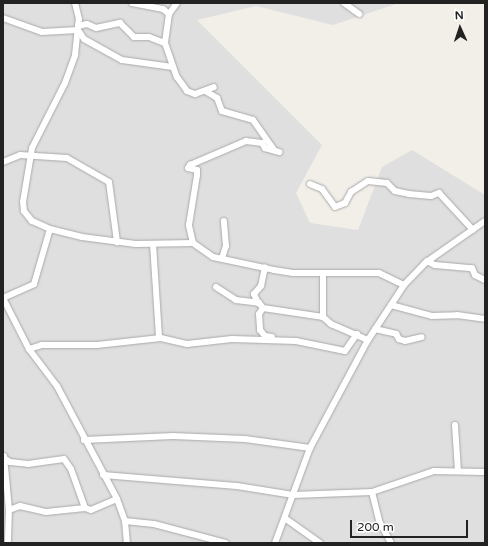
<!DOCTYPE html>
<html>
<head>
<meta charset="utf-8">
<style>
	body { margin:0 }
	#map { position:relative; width:488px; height:546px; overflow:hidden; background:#f2efe9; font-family:"Varela Round",sans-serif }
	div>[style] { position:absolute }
	.residential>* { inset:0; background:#e0dfdf }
	.roads { filter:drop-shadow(0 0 1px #a9a9a9) drop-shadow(0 0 1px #a9a9a9) }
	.minor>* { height:6px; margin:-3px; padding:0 3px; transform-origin:3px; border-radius:3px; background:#fff }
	span { translate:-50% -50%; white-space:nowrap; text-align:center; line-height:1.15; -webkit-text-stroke:4px #fff; paint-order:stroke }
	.frame { position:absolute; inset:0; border:4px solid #222; pointer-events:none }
	.north { position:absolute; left:440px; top:8px; width:40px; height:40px; -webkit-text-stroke:3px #fff; paint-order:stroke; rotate:357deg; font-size:11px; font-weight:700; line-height:16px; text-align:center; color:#222 }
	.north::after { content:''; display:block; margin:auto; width:14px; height:18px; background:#222; clip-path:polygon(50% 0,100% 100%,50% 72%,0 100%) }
	.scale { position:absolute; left:350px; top:520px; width:118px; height:18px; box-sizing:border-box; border:2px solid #222; border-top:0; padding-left:5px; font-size:12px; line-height:14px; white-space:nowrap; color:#222; -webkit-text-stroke:3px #fff; paint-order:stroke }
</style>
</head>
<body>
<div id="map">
	<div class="residential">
		<i style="clip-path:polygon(3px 3px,399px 3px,333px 25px,256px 6px,197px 20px,322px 145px,296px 193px,310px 223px,358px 230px,382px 167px,412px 150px,485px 195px,485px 543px,3px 543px)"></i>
	</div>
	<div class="roads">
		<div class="minor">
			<i style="left:132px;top:3px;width:32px;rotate:11deg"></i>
			<i style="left:163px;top:9px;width:8px;rotate:40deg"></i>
			<i style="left:177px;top:3px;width:14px;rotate:126deg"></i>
			<i style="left:169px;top:14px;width:29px;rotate:98deg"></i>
			<i style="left:165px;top:43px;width:36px;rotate:71deg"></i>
			<i style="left:177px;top:77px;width:17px;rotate:54deg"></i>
			<i style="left:187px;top:91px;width:9px;rotate:21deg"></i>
			<i style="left:195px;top:94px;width:20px;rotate:-20deg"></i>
			<i style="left:344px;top:3px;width:19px;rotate:36deg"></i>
			<i style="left:3px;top:18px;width:41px;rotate:19.7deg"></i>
			<i style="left:42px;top:32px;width:36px;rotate:-3deg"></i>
			<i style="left:78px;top:30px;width:11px;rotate:56deg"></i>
			<i style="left:84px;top:39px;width:43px;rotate:28.9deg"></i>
			<i style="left:122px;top:60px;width:51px;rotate:7.8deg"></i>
			<i style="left:78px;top:26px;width:9px;rotate:-13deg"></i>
			<i style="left:87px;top:24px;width:10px;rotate:24deg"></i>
			<i style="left:96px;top:28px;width:25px;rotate:-12deg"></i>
			<i style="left:120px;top:23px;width:20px;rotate:45deg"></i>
			<i style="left:134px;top:37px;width:15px"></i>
			<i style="left:149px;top:37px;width:17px;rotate:21deg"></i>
			<i style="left:207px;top:92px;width:12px;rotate:31deg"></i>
			<i style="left:217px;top:98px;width:14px;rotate:69deg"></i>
			<i style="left:222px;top:111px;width:32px;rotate:16deg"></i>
			<i style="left:253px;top:120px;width:37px;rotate:55deg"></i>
			<i style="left:3px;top:162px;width:18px;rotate:-22deg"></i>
			<i style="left:20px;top:155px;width:47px;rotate:3.7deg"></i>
			<i style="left:67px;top:158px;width:48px;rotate:29.7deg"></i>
			<i style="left:109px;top:182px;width:61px;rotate:82.4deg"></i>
			<i style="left:310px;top:184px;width:13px;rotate:23deg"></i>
			<i style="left:322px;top:189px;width:22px;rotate:54deg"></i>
			<i style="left:335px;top:207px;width:11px;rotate:-22deg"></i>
			<i style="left:345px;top:203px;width:13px;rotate:-61deg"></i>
			<i style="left:351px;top:192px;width:20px;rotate:-33deg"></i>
			<i style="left:368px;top:181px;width:19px;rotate:6deg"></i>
			<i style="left:387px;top:183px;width:11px;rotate:45deg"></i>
			<i style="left:395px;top:191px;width:14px;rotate:12deg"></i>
			<i style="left:409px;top:194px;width:22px;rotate:5deg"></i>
			<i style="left:431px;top:196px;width:9px;rotate:-21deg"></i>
			<i style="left:439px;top:193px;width:50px;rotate:47.4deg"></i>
			<i style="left:50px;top:229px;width:20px;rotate:-156deg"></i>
			<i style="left:32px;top:221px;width:13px;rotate:-129deg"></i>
			<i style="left:24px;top:211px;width:9px;rotate:-96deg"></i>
			<i style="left:23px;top:202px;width:55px;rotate:-80.5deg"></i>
			<i style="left:32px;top:148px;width:73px;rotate:-63.1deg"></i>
			<i style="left:65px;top:83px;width:30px;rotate:-70deg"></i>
			<i style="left:75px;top:55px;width:36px;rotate:-84deg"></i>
			<i style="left:79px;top:19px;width:16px;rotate:-104deg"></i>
			<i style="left:193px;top:243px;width:18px;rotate:-103deg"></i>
			<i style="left:189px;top:225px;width:51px;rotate:-80.9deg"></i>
			<i style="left:197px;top:175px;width:5px;rotate:-90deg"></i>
			<i style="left:197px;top:170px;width:9px;rotate:-167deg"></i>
			<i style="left:188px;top:168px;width:4px;rotate:-56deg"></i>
			<i style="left:190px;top:165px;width:61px;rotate:-23.2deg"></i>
			<i style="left:246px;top:141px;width:16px;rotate:7deg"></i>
			<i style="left:262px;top:143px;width:6px;rotate:59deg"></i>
			<i style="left:265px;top:148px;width:15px;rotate:16deg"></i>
			<i style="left:153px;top:244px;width:94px;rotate:86.3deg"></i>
			<i style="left:222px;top:258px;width:13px;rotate:-72deg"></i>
			<i style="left:226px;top:246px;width:25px;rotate:-95deg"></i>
			<i style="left:427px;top:261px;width:9px;rotate:27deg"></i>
			<i style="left:435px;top:265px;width:37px;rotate:5deg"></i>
			<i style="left:472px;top:268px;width:8px;rotate:67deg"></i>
			<i style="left:475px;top:275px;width:11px;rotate:27deg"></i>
			<i style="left:323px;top:274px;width:43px;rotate:90deg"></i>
			<i style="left:216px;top:287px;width:24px;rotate:33deg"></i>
			<i style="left:236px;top:300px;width:23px;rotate:7deg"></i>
			<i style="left:259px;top:303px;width:6px;rotate:51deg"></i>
			<i style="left:263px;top:308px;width:61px;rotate:8.5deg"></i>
			<i style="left:323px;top:317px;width:11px;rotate:41deg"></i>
			<i style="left:331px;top:324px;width:40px;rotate:23.4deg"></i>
			<i style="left:3px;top:298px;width:34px;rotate:-24deg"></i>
			<i style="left:34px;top:284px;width:57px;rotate:-73.8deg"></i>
			<i style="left:50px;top:229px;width:33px;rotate:14deg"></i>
			<i style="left:82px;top:237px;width:54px;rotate:7.4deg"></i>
			<i style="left:136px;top:244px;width:57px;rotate:-1deg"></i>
			<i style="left:193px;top:243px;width:24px;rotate:35deg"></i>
			<i style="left:213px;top:257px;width:62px;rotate:12deg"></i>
			<i style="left:274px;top:270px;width:19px;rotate:9deg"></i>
			<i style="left:293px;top:273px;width:86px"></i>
			<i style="left:379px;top:273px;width:28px;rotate:26deg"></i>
			<i style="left:3px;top:298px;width:57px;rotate:63deg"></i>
			<i style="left:29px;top:349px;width:46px;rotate:52.9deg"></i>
			<i style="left:57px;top:386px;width:128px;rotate:62deg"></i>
			<i style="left:117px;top:499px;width:23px;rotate:70deg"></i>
			<i style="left:125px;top:521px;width:22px;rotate:85deg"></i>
			<i style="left:258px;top:303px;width:10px;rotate:-114deg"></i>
			<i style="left:254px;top:294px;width:11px;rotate:-49deg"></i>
			<i style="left:261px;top:286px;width:19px;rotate:-78deg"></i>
			<i style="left:391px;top:305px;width:42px;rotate:15deg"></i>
			<i style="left:432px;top:316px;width:25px;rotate:-2deg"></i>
			<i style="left:457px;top:315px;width:28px;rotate:8deg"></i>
			<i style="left:263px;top:308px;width:7px;rotate:124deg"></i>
			<i style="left:259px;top:314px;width:16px;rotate:86deg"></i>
			<i style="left:260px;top:330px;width:8px;rotate:50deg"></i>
			<i style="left:265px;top:336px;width:7px;rotate:8deg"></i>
			<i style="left:375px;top:329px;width:22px;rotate:13deg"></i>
			<i style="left:396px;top:334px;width:6px;rotate:59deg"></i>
			<i style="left:399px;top:339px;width:6px;rotate:18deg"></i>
			<i style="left:405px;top:341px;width:17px;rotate:-13deg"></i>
			<i style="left:29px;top:349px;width:14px;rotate:-17deg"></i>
			<i style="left:42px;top:345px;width:55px"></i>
			<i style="left:97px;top:345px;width:64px;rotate:-6.2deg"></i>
			<i style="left:161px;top:338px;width:27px;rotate:13deg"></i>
			<i style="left:187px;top:344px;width:45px;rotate:-6.3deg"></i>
			<i style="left:232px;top:339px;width:64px;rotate:1.8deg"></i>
			<i style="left:296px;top:341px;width:50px;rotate:11.5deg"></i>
			<i style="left:345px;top:351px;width:21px;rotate:-55deg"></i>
			<i style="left:455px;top:425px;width:46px;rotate:86.3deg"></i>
			<i style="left:84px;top:440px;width:89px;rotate:-2.6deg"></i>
			<i style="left:173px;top:436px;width:72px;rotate:2.4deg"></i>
			<i style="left:245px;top:439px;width:66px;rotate:7.9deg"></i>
			<i style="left:4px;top:456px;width:54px;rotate:84.7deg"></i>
			<i style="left:9px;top:510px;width:33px;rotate:92deg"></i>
			<i style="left:4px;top:458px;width:7px;rotate:34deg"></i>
			<i style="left:10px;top:462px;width:18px;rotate:6deg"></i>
			<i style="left:28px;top:464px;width:36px;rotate:-8deg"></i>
			<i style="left:64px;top:459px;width:12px;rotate:55deg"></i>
			<i style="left:71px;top:469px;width:41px;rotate:70.3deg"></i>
			<i style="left:85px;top:508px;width:6px;rotate:18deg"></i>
			<i style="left:91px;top:510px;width:28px;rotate:-23deg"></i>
			<i style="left:103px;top:475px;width:134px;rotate:4.7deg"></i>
			<i style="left:237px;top:486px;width:57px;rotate:9.1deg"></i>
			<i style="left:293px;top:495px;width:79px;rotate:-2.2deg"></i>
			<i style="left:372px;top:492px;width:65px;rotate:-18.7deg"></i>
			<i style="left:434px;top:471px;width:51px;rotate:1.1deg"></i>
			<i style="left:372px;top:492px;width:32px;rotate:76deg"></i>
			<i style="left:380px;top:523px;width:23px;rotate:61deg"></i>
			<i style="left:9px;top:510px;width:12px;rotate:-20deg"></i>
			<i style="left:20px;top:506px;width:27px;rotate:13deg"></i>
			<i style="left:46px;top:512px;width:39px;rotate:-6deg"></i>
			<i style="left:286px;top:519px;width:42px;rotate:35.2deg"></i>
			<i style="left:125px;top:521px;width:29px;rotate:6deg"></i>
			<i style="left:154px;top:524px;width:74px;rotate:14.8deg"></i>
			<i style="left:275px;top:543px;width:101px;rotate:-69.8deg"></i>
			<i style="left:310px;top:448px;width:123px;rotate:-61.8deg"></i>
			<i style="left:368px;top:340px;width:66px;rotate:-56.8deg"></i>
			<i style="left:404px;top:285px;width:30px;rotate:-46deg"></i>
			<i style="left:425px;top:263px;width:73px;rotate:-35deg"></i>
		</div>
	</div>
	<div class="frame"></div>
	<div class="north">N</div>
	<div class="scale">200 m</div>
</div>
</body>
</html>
